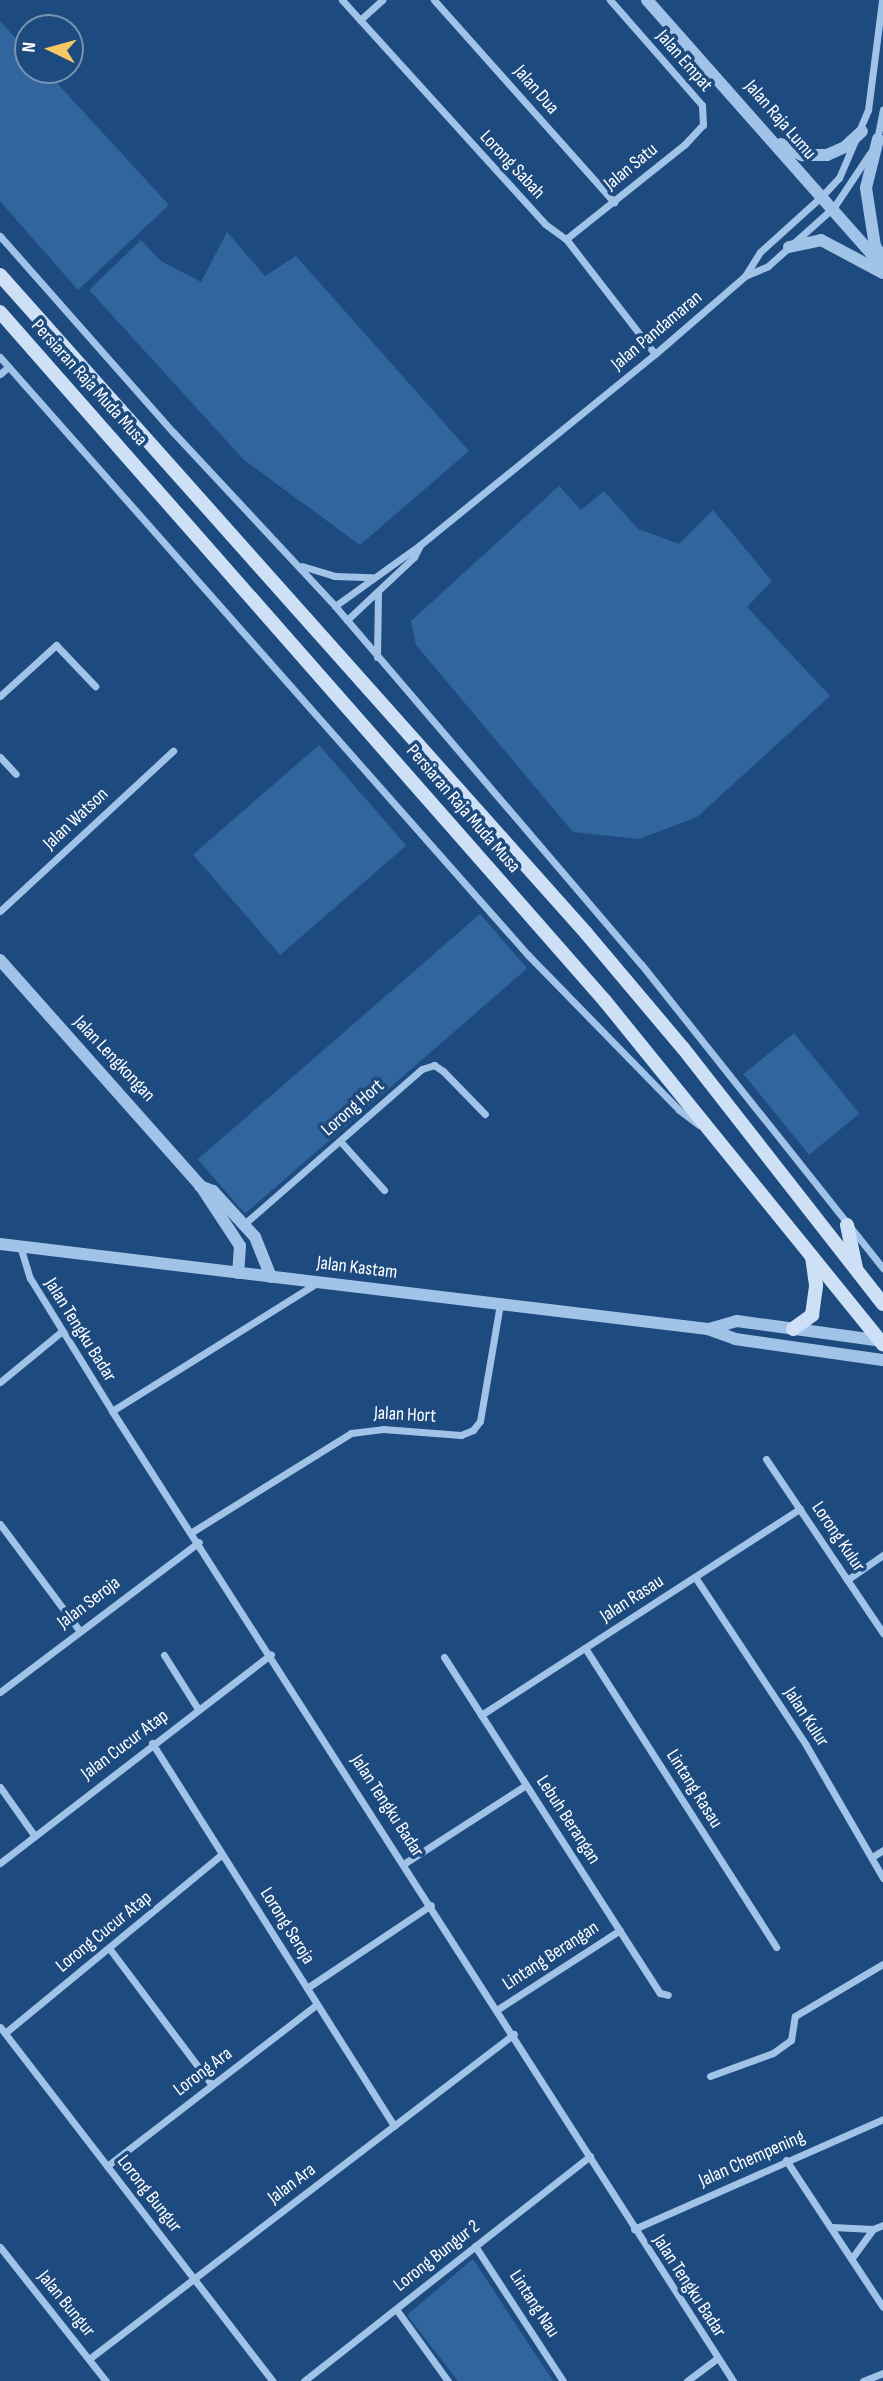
<!DOCTYPE html>
<html>
<head>
<meta charset="utf-8">
<style>
	body { margin:0 }
	#map { position:relative; width:883px; height:2381px; overflow:hidden; background:#1e4b7f; font-family:"Sofia Sans Condensed",sans-serif }
	div>[style] { position:absolute }
	.green>* { inset:0; background:#31659d; transform-origin:0 0 }
	.minor>* { height:7px; margin:-3.5px; padding:0 3.5px; transform-origin:3.5px; border-radius:3.5px; background:#a2c3e8 }
	.tertiary>* { height:12px; margin:-6px; padding:0 6px; transform-origin:6px; border-radius:6px; background:#a2c3e8 }
	.secondary>* { height:14px; margin:-7px; padding:0 7px; transform-origin:7px; border-radius:7px; background:#cde0f6 }
	span { translate:-50% -50%; white-space:nowrap; text-align:center; line-height:1.15; -webkit-text-stroke:7px #1e4b7f; paint-order:stroke }
	.street-label { font-size:19px; color:#fff }
	.north { position:absolute; left:14px; top:14px; width:70px; height:70px; box-sizing:border-box; background:#1e4b7f; border:2px solid #7893b2; border-radius:50%; rotate:275deg; font-size:19px; font-weight:700; line-height:28px; text-align:center; color:#fff }
	.north::after { content:''; display:block; margin:auto; width:24px; height:32px; background:#f7c861; clip-path:polygon(50% 0,100% 100%,50% 72%,0 100%) }
</style>
</head>
<body>
<div id="map">
	<div class="green">
		<i style="clip-path:polygon(0 21px,28px 52px,28px 70px,45px 70px,169px 205px,78px 290px,0 201px)"></i>
		<i style="clip-path:polygon(227px 232px,265px 276px,296px 256px,469px 451px,360px 545px,244px 460px,89px 290px,141px 240px,161px 261px,201px 282px)"></i>
		<i style="clip-path:polygon(559px 486px,581px 510px,604px 491px,638px 529px,679px 544px,713px 510px,772px 581px,747px 607px,830px 696px,697px 817px,639px 839px,573px 832px,416px 645px,411px 621px)"></i>
		<i style="left:319px;top:745px;width:133px;height:167px;rotate:49deg"></i>
		<i style="left:480px;top:914px;width:72px;height:374px;rotate:49deg"></i>
		<i style="left:794px;top:1033px;width:104px;height:65px;rotate:51deg"></i>
		<i style="clip-path:polygon(473px 2259px,553px 2381px,458px 2381px,407px 2315px)"></i>
	</div>
	<div class="minor">
		<i style="left:342px;top:0;width:302px;rotate:47.8deg"></i>
		<i style="left:545px;top:224px;width:26px;rotate:36deg"></i>
		<i style="left:566px;top:239px;width:145px;rotate:52.3deg"></i>
		<i style="left:434px;top:0;width:271px;rotate:48.3deg"></i>
		<i style="left:360px;top:20px;width:30px;rotate:-42deg"></i>
		<i style="left:877px;top:140px;width:31px;rotate:-79deg"></i>
		<i style="left:0;top:236px;width:261px;rotate:48.6deg"></i>
		<i style="left:173px;top:432px;width:238px;rotate:47deg"></i>
		<i style="left:335px;top:606px;width:471px;rotate:49.5deg"></i>
		<i style="left:641px;top:964px;width:389px;rotate:51.5deg"></i>
		<i style="left:566px;top:239px;width:152px;rotate:-38.6deg"></i>
		<i style="left:685px;top:144px;width:26px;rotate:-47deg"></i>
		<i style="left:703px;top:125px;width:20px;rotate:-93deg"></i>
		<i style="left:702px;top:105px;width:140px;rotate:-131.2deg"></i>
		<i style="left:745px;top:276px;width:25px;rotate:-23deg"></i>
		<i style="left:768px;top:266px;width:89px;rotate:-41.8deg"></i>
		<i style="left:834px;top:207px;width:65px;rotate:-56.3deg"></i>
		<i style="left:0;top:357px;width:798px;rotate:48.56deg"></i>
		<i style="left:528px;top:955px;width:216px;rotate:45.7deg"></i>
		<i style="left:679px;top:1110px;width:25px;rotate:37deg"></i>
		<i style="left:0;top:374px;width:11px;rotate:-41deg"></i>
		<i style="left:302px;top:566px;width:34px;rotate:17deg"></i>
		<i style="left:334px;top:576px;width:38px;rotate:2deg"></i>
		<i style="left:335px;top:606px;width:105px;rotate:-35.7deg"></i>
		<i style="left:420px;top:545px;width:303px;rotate:-39.1deg"></i>
		<i style="left:655px;top:354px;width:119px;rotate:-40.9deg"></i>
		<i style="left:745px;top:276px;width:28px;rotate:-58deg"></i>
		<i style="left:760px;top:252px;width:84px;rotate:-42.1deg"></i>
		<i style="left:822px;top:196px;width:25px;rotate:-47deg"></i>
		<i style="left:839px;top:178px;width:74px;rotate:-66.9deg"></i>
		<i style="left:868px;top:110px;width:111px;rotate:-82.7deg"></i>
		<i style="left:347px;top:620px;width:92px;rotate:-43.2deg"></i>
		<i style="left:414px;top:557px;width:13px;rotate:-63deg"></i>
		<i style="left:377px;top:657px;width:65px;rotate:-89.1deg"></i>
		<i style="left:0;top:696px;width:76px;rotate:-42.3deg"></i>
		<i style="left:56px;top:645px;width:57px;rotate:46.4deg"></i>
		<i style="left:0;top:757px;width:23px;rotate:47deg"></i>
		<i style="left:0;top:911px;width:236px;rotate:-42.8deg"></i>
		<i style="left:340px;top:1141px;width:66px;rotate:48.1deg"></i>
		<i style="left:243px;top:1225px;width:237px;rotate:-41.1deg"></i>
		<i style="left:422px;top:1069px;width:13px;rotate:-18deg"></i>
		<i style="left:434px;top:1065px;width:11px;rotate:34deg"></i>
		<i style="left:443px;top:1071px;width:60px;rotate:45.7deg"></i>
		<i style="left:20px;top:1246px;width:34px;rotate:73deg"></i>
		<i style="left:30px;top:1278px;width:156px;rotate:58.3deg"></i>
		<i style="left:112px;top:1411px;width:1152px;rotate:57.37deg"></i>
		<i style="left:0;top:1382px;width:80px;rotate:-39.4deg"></i>
		<i style="left:112px;top:1411px;width:242px;rotate:-32deg"></i>
		<i style="left:766px;top:1459px;width:210px;rotate:56.1deg"></i>
		<i style="left:0;top:1524px;width:132px;rotate:53.3deg"></i>
		<i style="left:192px;top:1532px;width:187px;rotate:-31.9deg"></i>
		<i style="left:351px;top:1433px;width:32px;rotate:-7deg"></i>
		<i style="left:383px;top:1429px;width:78px;rotate:4.4deg"></i>
		<i style="left:461px;top:1435px;width:13px;rotate:-23deg"></i>
		<i style="left:473px;top:1430px;width:11px;rotate:-52deg"></i>
		<i style="left:480px;top:1421px;width:119px;rotate:-80.3deg"></i>
		<i style="left:695px;top:1577px;width:201px;rotate:56.5deg"></i>
		<i style="left:806px;top:1745px;width:154px;rotate:59.9deg"></i>
		<i style="left:847px;top:1580px;width:44px;rotate:-34.8deg"></i>
		<i style="left:585px;top:1648px;width:355px;rotate:57.4deg"></i>
		<i style="left:164px;top:1655px;width:64px;rotate:57.8deg"></i>
		<i style="left:444px;top:1657px;width:399px;rotate:57.3deg"></i>
		<i style="left:660px;top:1993px;width:8px;rotate:14deg"></i>
		<i style="left:0;top:1692px;width:249px;rotate:-37deg"></i>
		<i style="left:481px;top:1715px;width:380px;rotate:-32.9deg"></i>
		<i style="left:152px;top:1743px;width:453px;rotate:57.7deg"></i>
		<i style="left:0;top:1787px;width:59px;rotate:54.7deg"></i>
		<i style="left:872px;top:1857px;width:13px;rotate:-32deg"></i>
		<i style="left:0;top:1863px;width:342px;rotate:-37.6deg"></i>
		<i style="left:405px;top:1863px;width:144px;rotate:-32.8deg"></i>
		<i style="left:109px;top:1948px;width:171px;rotate:53.1deg"></i>
		<i style="left:307px;top:1988px;width:149px;rotate:-33.8deg"></i>
		<i style="left:498px;top:2009px;width:145px;rotate:-32.9deg"></i>
		<i style="left:0;top:2027px;width:447px;rotate:52.4deg"></i>
		<i style="left:5px;top:2033px;width:281px;rotate:-39.5deg"></i>
		<i style="left:710px;top:2076px;width:67px;rotate:-20.1deg"></i>
		<i style="left:773px;top:2053px;width:22px;rotate:-36deg"></i>
		<i style="left:791px;top:2040px;width:24px;rotate:-81deg"></i>
		<i style="left:795px;top:2016px;width:102px;rotate:-30.6deg"></i>
		<i style="left:786px;top:2160px;width:176px;rotate:56.6deg"></i>
		<i style="left:107px;top:2166px;width:265px;rotate:-37.6deg"></i>
		<i style="left:832px;top:2227px;width:41px;rotate:2.8deg"></i>
		<i style="left:634px;top:2229px;width:272px;rotate:-23.8deg"></i>
		<i style="left:475px;top:2246px;width:161px;rotate:56.9deg"></i>
		<i style="left:0;top:2247px;width:171px;rotate:51.7deg"></i>
		<i style="left:852px;top:2258px;width:36px;rotate:-54deg"></i>
		<i style="left:873px;top:2229px;width:11px;rotate:-22deg"></i>
		<i style="left:396px;top:2309px;width:89px;rotate:54.2deg"></i>
		<i style="left:89px;top:2359px;width:535px;rotate:-37.41deg"></i>
		<i style="left:304px;top:2381px;width:364px;rotate:-38.2deg"></i>
		<i style="left:687px;top:2381px;width:38px;rotate:-37deg"></i>
		<i style="left:863px;top:2381px;width:22px;rotate:-22deg"></i>
	</div>
	<div class="tertiary">
		<i style="left:647px;top:0;width:356px;rotate:48.5deg"></i>
		<i style="left:878px;top:139px;width:50px;rotate:103.8deg"></i>
		<i style="left:866px;top:188px;width:59px;rotate:81.2deg"></i>
		<i style="left:875px;top:246px;width:13px;rotate:58deg"></i>
		<i style="left:781px;top:144px;width:24px;rotate:28deg"></i>
		<i style="left:802px;top:155px;width:25px"></i>
		<i style="left:827px;top:155px;width:20px;rotate:-24deg"></i>
		<i style="left:845px;top:147px;width:23px;rotate:-43deg"></i>
		<i style="left:789px;top:247px;width:33px;rotate:-12deg"></i>
		<i style="left:821px;top:240px;width:70px;rotate:28deg"></i>
		<i style="left:0;top:960px;width:301px;rotate:48.4deg"></i>
		<i style="left:200px;top:1185px;width:73px;rotate:56.7deg"></i>
		<i style="left:240px;top:1246px;width:27px;rotate:94deg"></i>
		<i style="left:200px;top:1186px;width:14px;rotate:21deg"></i>
		<i style="left:213px;top:1191px;width:62px;rotate:47.6deg"></i>
		<i style="left:255px;top:1237px;width:43px;rotate:68.2deg"></i>
		<i style="left:0;top:1244px;width:713px;rotate:6.85deg"></i>
		<i style="left:708px;top:1329px;width:29px;rotate:20deg"></i>
		<i style="left:735px;top:1339px;width:149px;rotate:8.1deg"></i>
		<i style="left:709px;top:1329px;width:29px;rotate:-16deg"></i>
		<i style="left:737px;top:1321px;width:147px;rotate:7.8deg"></i>
	</div>
	<div class="secondary">
		<i style="left:0;top:275px;width:881px;rotate:48.31deg"></i>
		<i style="left:586px;top:933px;width:150px;rotate:49.9deg"></i>
		<i style="left:683px;top:1048px;width:325px;rotate:52deg"></i>
		<i style="left:0;top:312px;width:917px;rotate:48.71deg"></i>
		<i style="left:605px;top:1001px;width:442px;rotate:51deg"></i>
		<i style="left:847px;top:1225px;width:44px;rotate:78.2deg"></i>
		<i style="left:793px;top:1329px;width:24px;rotate:-36deg"></i>
		<i style="left:812px;top:1315px;width:30px;rotate:-82deg"></i>
		<i style="left:816px;top:1285px;width:28px;rotate:-98deg"></i>
	</div>
	<div class="street-label">
		<span style="left:684px;top:61px;rotate:49deg">Jalan Empat</span>
		<span style="left:536px;top:90px;rotate:49deg">Jalan Dua</span>
		<span style="left:780px;top:120px;rotate:49deg">Jalan Raja Lumu</span>
		<span style="left:512px;top:165px;rotate:47deg">Lorong Sabah</span>
		<span style="left:631px;top:167px;rotate:-39deg">Jalan Satu</span>
		<span style="left:657px;top:331px;rotate:-40deg">Jalan Pandamaran</span>
		<span style="left:89px;top:383px;rotate:48deg">Persiaran Raja Muda Musa</span>
		<span style="left:463px;top:809px;rotate:49deg">Persiaran Raja Muda Musa</span>
		<span style="left:76px;top:819px;rotate:-43deg">Jalan Watson</span>
		<span style="left:114px;top:1059px;rotate:47deg">Jalan Lengkongan</span>
		<span style="left:353px;top:1108px;rotate:-41deg">Lorong Hort</span>
		<span style="left:357px;top:1268px;rotate:7deg">Jalan Kastam</span>
		<span style="left:80px;top:1330px;rotate:58deg">Jalan Tengku Badar</span>
		<span style="left:405px;top:1415px;rotate:3deg">Jalan Hort</span>
		<span style="left:838px;top:1537px;rotate:56deg">Lorong Kulur</span>
		<span style="left:632px;top:1599px;rotate:-33deg">Jalan Rasau</span>
		<span style="left:89px;top:1603px;rotate:-37deg">Jalan Seroja</span>
		<span style="left:806px;top:1717px;rotate:57deg">Jalan Kulur</span>
		<span style="left:125px;top:1745px;rotate:-37deg">Jalan Cucur Atap</span>
		<span style="left:694px;top:1789px;rotate:58deg">Lintang Rasau</span>
		<span style="left:387px;top:1806px;rotate:57deg">Jalan Tengku Badar</span>
		<span style="left:568px;top:1820px;rotate:57deg">Lebuh Berangan</span>
		<span style="left:287px;top:1926px;rotate:58deg">Lorong Seroja</span>
		<span style="left:104px;top:1932px;rotate:-39deg">Lorong Cucur Atap</span>
		<span style="left:551px;top:1956px;rotate:-33deg">Lintang Berangan</span>
		<span style="left:203px;top:2072px;rotate:-37deg">Lorong Ara</span>
		<span style="left:752px;top:2159px;rotate:-24deg">Jalan Chempening</span>
		<span style="left:292px;top:2184px;rotate:-37deg">Jalan Ara</span>
		<span style="left:149px;top:2194px;rotate:52deg">Lorong Bungur</span>
		<span style="left:437px;top:2256px;rotate:-38deg">Lorong Bungur 2</span>
		<span style="left:689px;top:2286px;rotate:57deg">Jalan Tengku Badar</span>
		<span style="left:66px;top:2304px;rotate:51deg">Jalan Bungur</span>
		<span style="left:534px;top:2304px;rotate:57deg">Lintang Nau</span>
	</div>
	<div class="north">N</div>
</div>
</body>
</html>
